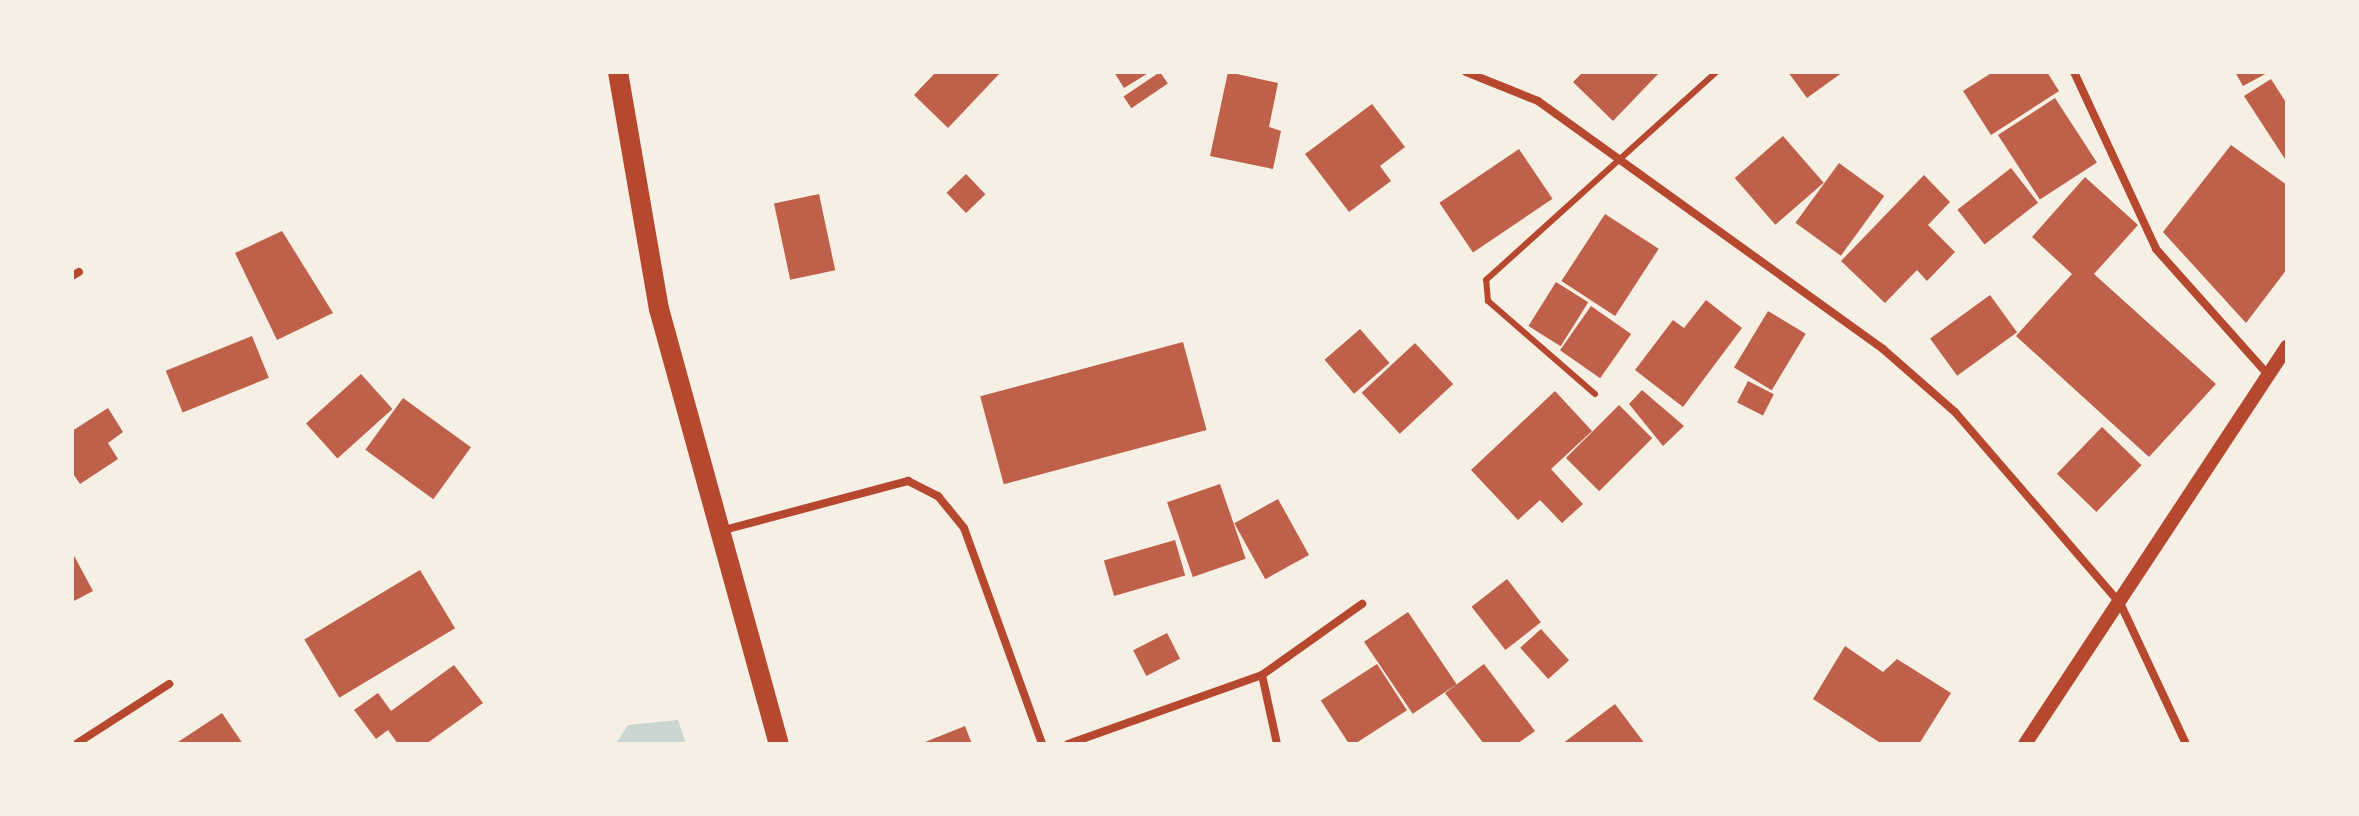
<!DOCTYPE html>
<html>
<head>
<meta charset="utf-8">
<style>
	body { margin:0 }
	#map { position:relative; width:2359px; height:816px; overflow:hidden; background:#f6efe4; font-family:"Roboto Serif",serif }
	div>[style] { position:absolute }
	.water>* { inset:0; background:#c9d6d2 }
	.building>* { inset:0; background:#bf614a; transform-origin:0 0 }
	.service>* { height:6px; margin:-3px; padding:0 3px; transform-origin:3px; border-radius:3px; background:#b5482f }
	.minor>* { height:8px; margin:-4px; padding:0 4px; transform-origin:4px; border-radius:4px; background:#b5482f }
	.tertiary>* { height:14px; margin:-7px; padding:0 7px; transform-origin:7px; border-radius:7px; background:#b5482f }
	.primary>* { height:20px; margin:-10px; padding:0 10px; transform-origin:10px; border-radius:10px; background:#b5482f }
	span { translate:-50% -50%; white-space:nowrap; text-align:center; line-height:1.15; -webkit-text-stroke:7px #f6efe4; paint-order:stroke }
	.frame { position:absolute; inset:0; border:74px solid #f6efe4; pointer-events:none }
</style>
</head>
<body>
<div id="map">
	<div class="water">
		<i style="clip-path:polygon(678px 720px,686px 744px,616px 744px,628px 725px)"></i>
	</div>
	<div class="building">
		<i style="clip-path:polygon(936px 72px,1001px 72px,948px 128px,914px 95px)"></i>
		<i style="clip-path:polygon(1114px 72px,1150px 72px,1124px 88px)"></i>
		<i style="left:1160px;top:72px;width:14px;height:44px;rotate:56deg"></i>
		<i style="clip-path:polygon(1228px 72px,1278px 83px,1269px 127px,1281px 131px,1273px 169px,1210px 156px)"></i>
		<i style="clip-path:polygon(1583px 72px,1660px 72px,1613px 121px,1573px 82px)"></i>
		<i style="clip-path:polygon(1788px 72px,1843px 72px,1807px 98px)"></i>
		<i style="clip-path:polygon(1993px 72px,2047px 72px,2059px 91px,1991px 135px,1963px 91px)"></i>
		<i style="clip-path:polygon(2235px 72px,2269px 72px,2243px 86px)"></i>
		<i style="clip-path:polygon(2271px 79px,2287px 104px,2287px 162px,2244px 96px)"></i>
		<i style="left:2055px;top:98px;width:77px;height:68px;rotate:57deg"></i>
		<i style="clip-path:polygon(1372px 104px,1405px 147px,1380px 166px,1391px 181px,1349px 212px,1305px 154px)"></i>
		<i style="left:1783px;top:136px;width:62px;height:64px;rotate:49deg"></i>
		<i style="clip-path:polygon(2231px 145px,2287px 185px,2287px 269px,2246px 323px,2163px 232px)"></i>
		<i style="left:1519px;top:149px;width:60px;height:96px;rotate:56deg"></i>
		<i style="left:1839px;top:163px;width:56px;height:74px;rotate:36deg"></i>
		<i style="left:2011px;top:168px;width:44px;height:68px;rotate:52deg"></i>
		<i style="left:966px;top:174px;width:28px;height:27px;rotate:46deg"></i>
		<i style="clip-path:polygon(1924px 175px,1950px 202px,1928px 225px,1955px 252px,1927px 281px,1917px 270px,1885px 303px,1841px 261px)"></i>
		<i style="clip-path:polygon(2085px 177px,2138px 225px,2094px 274px,2216px 384px,2149px 457px,2016px 336px,2072px 274px,2032px 237px)"></i>
		<i style="left:819px;top:194px;width:78px;height:46px;rotate:78deg"></i>
		<i style="left:1605px;top:214px;width:64px;height:80px;rotate:33deg"></i>
		<i style="clip-path:polygon(282px 231px,333px 313px,277px 340px,235px 253px)"></i>
		<i style="left:1556px;top:282px;width:38px;height:52px;rotate:32deg"></i>
		<i style="left:1990px;top:295px;width:46px;height:74px;rotate:54deg"></i>
		<i style="clip-path:polygon(1706px 300px,1742px 328px,1683px 407px,1635px 370px,1673px 320px,1684px 328px)"></i>
		<i style="left:1591px;top:306px;width:49px;height:54px;rotate:35deg"></i>
		<i style="left:1768px;top:311px;width:44px;height:66px;rotate:31deg"></i>
		<i style="left:1360px;top:329px;width:45px;height:47px;rotate:49deg"></i>
		<i style="left:252px;top:336px;width:45px;height:93px;rotate:68deg"></i>
		<i style="left:1183px;top:342px;width:91px;height:210px;rotate:75deg"></i>
		<i style="left:1415px;top:343px;width:56px;height:73px;rotate:47deg"></i>
		<i style="left:361px;top:374px;width:47px;height:74px;rotate:48deg"></i>
		<i style="left:1748px;top:381px;width:29px;height:24px;rotate:27deg"></i>
		<i style="clip-path:polygon(1642px 390px,1684px 426px,1663px 446px,1629px 404px)"></i>
		<i style="clip-path:polygon(1555px 391px,1592px 431px,1551px 469px,1583px 504px,1562px 523px,1540px 500px,1518px 520px,1471px 470px)"></i>
		<i style="left:403px;top:398px;width:84px;height:64px;rotate:36deg"></i>
		<i style="left:1619px;top:405px;width:47px;height:75px;rotate:45deg"></i>
		<i style="clip-path:polygon(108px 408px,123px 432px,108px 443px,118px 459px,80px 484px,72px 472px,72px 431px)"></i>
		<i style="left:2102px;top:427px;width:55px;height:65px;rotate:44deg"></i>
		<i style="left:1220px;top:484px;width:79px;height:56px;rotate:71deg"></i>
		<i style="left:1278px;top:499px;width:64px;height:50px;rotate:61deg"></i>
		<i style="left:1175px;top:540px;width:37px;height:74px;rotate:74deg"></i>
		<i style="clip-path:polygon(72px 552px,93px 591px,72px 602px)"></i>
		<i style="left:420px;top:570px;width:68px;height:135px;rotate:59deg"></i>
		<i style="left:1507px;top:579px;width:55px;height:45px;rotate:52deg"></i>
		<i style="left:1408px;top:612px;width:87px;height:53px;rotate:56deg"></i>
		<i style="left:1541px;top:629px;width:42px;height:28px;rotate:48deg"></i>
		<i style="left:1167px;top:633px;width:29px;height:38px;rotate:63deg"></i>
		<i style="clip-path:polygon(1845px 646px,1883px 672px,1897px 659px,1951px 693px,1919px 744px,1882px 744px,1813px 699px)"></i>
		<i style="left:1377px;top:664px;width:55px;height:67px;rotate:57deg"></i>
		<i style="clip-path:polygon(1484px 664px,1535px 731px,1517px 744px,1484px 744px,1445px 693px)"></i>
		<i style="clip-path:polygon(454px 665px,483px 703px,426px 744px,398px 744px,388px 730px,376px 739px,354px 710px,378px 693px,391px 711px)"></i>
		<i style="clip-path:polygon(1615px 704px,1645px 744px,1562px 744px)"></i>
		<i style="clip-path:polygon(222px 713px,243px 744px,175px 744px)"></i>
		<i style="clip-path:polygon(965px 726px,972px 744px,920px 744px)"></i>
	</div>
	<div class="service">
		<i style="left:1595px;top:394px;width:142px;rotate:-139deg"></i>
		<i style="left:1488px;top:301px;width:21px;rotate:-95deg"></i>
		<i style="left:1486px;top:280px;width:310px;rotate:-42.1deg"></i>
	</div>
	<div class="minor">
		<i style="left:1466px;top:72px;width:78px;rotate:21.9deg"></i>
		<i style="left:1538px;top:101px;width:425px;rotate:35.7deg"></i>
		<i style="left:1883px;top:349px;width:96px;rotate:41.2deg"></i>
		<i style="left:1955px;top:412px;width:252px;rotate:49.2deg"></i>
		<i style="left:2120px;top:603px;width:156px;rotate:64.9deg"></i>
		<i style="left:2074px;top:72px;width:195px;rotate:65.1deg"></i>
		<i style="left:2156px;top:249px;width:170px;rotate:48.3deg"></i>
		<i style="left:72px;top:276px;width:8px;rotate:-30deg"></i>
		<i style="left:720px;top:531px;width:195px;rotate:-14.9deg"></i>
		<i style="left:908px;top:481px;width:34px;rotate:27deg"></i>
		<i style="left:938px;top:496px;width:41px;rotate:50.9deg"></i>
		<i style="left:964px;top:528px;width:230px;rotate:70.1deg"></i>
		<i style="left:1262px;top:675px;width:123px;rotate:-35.4deg"></i>
		<i style="left:76px;top:744px;width:111px;rotate:-32.8deg"></i>
		<i style="left:1068px;top:744px;width:206px;rotate:-19.6deg"></i>
		<i style="left:1262px;top:675px;width:71px;rotate:77.7deg"></i>
	</div>
	<div class="tertiary">
		<i style="left:2025px;top:744px;width:476px;rotate:-56.6deg"></i>
	</div>
	<div class="primary">
		<i style="left:618px;top:72px;width:241px;rotate:80.2deg"></i>
		<i style="left:659px;top:309px;width:451px;rotate:74.6deg"></i>
	</div>
	<div class="frame"></div>
</div>
</body>
</html>
